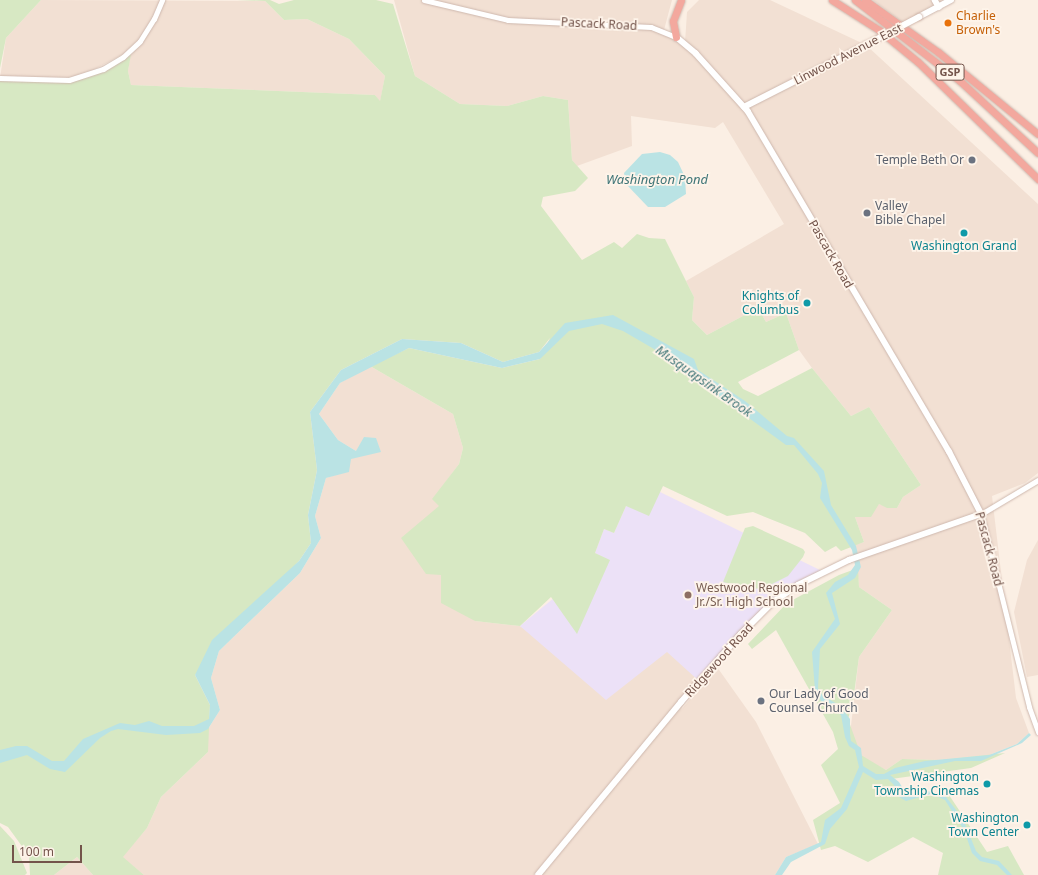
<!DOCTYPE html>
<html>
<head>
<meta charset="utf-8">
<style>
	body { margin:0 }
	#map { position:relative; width:1038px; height:875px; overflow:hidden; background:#fbefe4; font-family:"Noto Sans",sans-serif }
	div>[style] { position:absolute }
	.residential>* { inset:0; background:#f2e0d3 }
	.education>* { inset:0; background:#ece1f7 }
	.green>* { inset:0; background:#d7e8c3 }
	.water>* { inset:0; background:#bae3e4 }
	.roads { filter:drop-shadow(0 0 1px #ceb8ae) drop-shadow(0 0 1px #ceb8ae) }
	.tertiary>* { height:5px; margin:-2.5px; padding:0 2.5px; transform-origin:2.5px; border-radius:2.5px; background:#fff }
	.secondary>* { height:5.5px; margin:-2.75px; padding:0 2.75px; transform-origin:2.75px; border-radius:2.75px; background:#fff }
	.motorway>* { height:7px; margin:-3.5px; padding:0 3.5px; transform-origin:3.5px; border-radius:3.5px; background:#f3a89e }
	.bridges { filter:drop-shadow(0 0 1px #d1b7ab) drop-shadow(0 0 1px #d1b7ab) }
	.secondary-bridge>* { height:5.5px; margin:-2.75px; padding:0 2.75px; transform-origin:2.75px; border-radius:2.75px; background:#fff }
	.dots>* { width:11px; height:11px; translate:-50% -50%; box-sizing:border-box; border:2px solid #fef4ea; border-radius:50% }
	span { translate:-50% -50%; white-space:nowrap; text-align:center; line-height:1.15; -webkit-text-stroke:3.5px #fef4ea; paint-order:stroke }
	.shield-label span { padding:1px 3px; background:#fef4ea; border:1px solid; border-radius:3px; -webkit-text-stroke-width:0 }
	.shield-label { font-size:11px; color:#73544b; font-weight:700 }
	.food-label { font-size:12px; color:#c56008 }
	.left { translate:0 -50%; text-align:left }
	.street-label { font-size:12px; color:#73544b }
	.worship-label { font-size:12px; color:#5b616d }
	.right { translate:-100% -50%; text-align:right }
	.culture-label { font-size:12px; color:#0d838f }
	.education-label { font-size:12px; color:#785e54 }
	.water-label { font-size:13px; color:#407678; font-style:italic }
	.scale { position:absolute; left:12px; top:845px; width:70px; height:18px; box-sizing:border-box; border:2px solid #73544b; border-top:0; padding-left:5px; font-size:12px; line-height:14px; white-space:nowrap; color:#73544b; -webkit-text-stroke:3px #fef4ea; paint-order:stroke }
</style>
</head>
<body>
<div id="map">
	<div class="residential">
		<i style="clip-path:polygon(41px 0,265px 1px,284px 20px,307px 19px,349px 39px,385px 76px,380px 102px,375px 95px,131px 85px,128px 71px,131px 50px,80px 77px,0 78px,6px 38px)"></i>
		<i style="clip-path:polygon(394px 0,672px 0,664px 30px,685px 43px,687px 12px,699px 0,770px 0,866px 45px,1038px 204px,1038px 473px,1025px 483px,992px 496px,1016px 698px,1029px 733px,1017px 744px,989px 755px,938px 760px,902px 759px,886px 770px,863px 759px,850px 734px,859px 657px,892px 610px,859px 587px,855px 545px,864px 542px,855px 517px,879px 504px,897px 508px,903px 497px,921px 485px,869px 407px,851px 416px,812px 368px,799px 350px,786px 313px,766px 322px,758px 308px,707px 335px,692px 320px,694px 297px,686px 281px,784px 224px,723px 122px,715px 128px,631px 116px,632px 146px,577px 166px,572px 160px,568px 100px,543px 96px,507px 106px,460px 104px,415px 76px)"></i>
		<i style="clip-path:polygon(873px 0,951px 0,905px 24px)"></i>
		<i style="clip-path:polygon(370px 366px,453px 414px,463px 448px,459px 464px,433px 499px,440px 506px,441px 575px,475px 621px,520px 626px,616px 688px,661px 642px,698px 672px,681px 710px,717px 667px,756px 722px,818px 844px,786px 857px,775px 875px,144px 875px,122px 857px,147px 828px,161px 797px,208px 752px,208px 729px,220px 710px,211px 678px,219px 651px,300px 573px,321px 538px,315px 516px,326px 478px,335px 475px,356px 451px,338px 440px,319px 414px,340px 383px)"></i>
		<i style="clip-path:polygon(1038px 540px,1038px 675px,1027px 677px,1014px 612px,1027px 560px)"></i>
		<i style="clip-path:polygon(77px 857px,93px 875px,54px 875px)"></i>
	</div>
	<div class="education">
		<i style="clip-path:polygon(660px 492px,822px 571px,773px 602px,699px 681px,667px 652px,606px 700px,520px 626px,555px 597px,609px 560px,595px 553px,604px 529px,614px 533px,626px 506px)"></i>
	</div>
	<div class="green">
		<i style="clip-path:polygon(0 0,41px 0,6px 38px,0 68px)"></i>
		<i style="clip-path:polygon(237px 0,270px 0,279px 4px,294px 0,376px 0,393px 4px,415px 76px,460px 104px,507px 106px,543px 96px,568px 100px,572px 160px,588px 178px,575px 191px,543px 197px,541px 206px,582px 260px,614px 242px,622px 248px,637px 234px,649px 238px,665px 239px,694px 297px,692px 320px,707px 335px,758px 308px,766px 322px,786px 313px,799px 350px,738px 382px,743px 389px,758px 396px,812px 368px,851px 416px,869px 407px,921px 485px,903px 497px,897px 508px,887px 508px,879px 504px,871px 517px,855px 517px,864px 542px,841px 551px,836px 546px,825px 552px,805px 533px,753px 512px,727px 516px,663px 486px,649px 516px,626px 506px,614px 533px,604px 529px,595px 553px,610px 560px,577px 634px,551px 597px,520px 626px,475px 621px,441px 603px,441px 575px,426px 574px,401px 538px,439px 506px,432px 499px,459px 464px,463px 448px,453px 414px,370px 366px,409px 348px,502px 368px,540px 359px,550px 338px,539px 352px,503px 362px,461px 343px,402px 339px,341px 370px,310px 412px,317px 470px,308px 515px,311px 543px,299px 561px,195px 675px,210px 705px,208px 752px,161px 797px,147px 828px,123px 857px,144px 875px,93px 875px,77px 857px,54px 875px,30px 875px,29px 856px,8px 827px,0 823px,0 78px,57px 81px,92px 74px,132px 49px,128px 71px,131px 85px,375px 95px,380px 101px,385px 76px,349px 39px,307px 19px,284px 20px,265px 1px)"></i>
		<i style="clip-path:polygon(753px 526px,803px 549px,805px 552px,803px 557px,788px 576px,764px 588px,751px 589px,723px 582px,745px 528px)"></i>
		<i style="clip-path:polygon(858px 568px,859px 587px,892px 610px,859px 657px,853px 702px,848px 719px,861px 755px,886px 770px,902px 759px,939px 760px,1005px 753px,971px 768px,891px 779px,905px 797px,949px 795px,987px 852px,1008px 846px,1024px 875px,938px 875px,943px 853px,913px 837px,868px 862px,835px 846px,821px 850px,813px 820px,840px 803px,821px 765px,838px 749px,833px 732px,776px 630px,752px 649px,748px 644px,787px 603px,839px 575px)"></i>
		<i style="clip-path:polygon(0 826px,14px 841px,27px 873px,25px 875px,0 875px)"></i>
	</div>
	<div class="water">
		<i style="clip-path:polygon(660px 152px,670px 155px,678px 162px,685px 177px,686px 194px,665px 207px,648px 207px,626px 184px,624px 173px,642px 154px)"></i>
		<i style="clip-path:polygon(613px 315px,694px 359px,698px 370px,745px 401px,787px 436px,794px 438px,824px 471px,831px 505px,856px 546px,861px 567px,855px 578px,832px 593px,840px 624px,820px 649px,818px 688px,823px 696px,839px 705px,850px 719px,850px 734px,851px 741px,861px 748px,863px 766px,876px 774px,884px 774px,895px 768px,925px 761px,989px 755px,1017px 744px,1029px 733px,1031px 735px,1022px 743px,981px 761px,955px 761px,890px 775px,899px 782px,907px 795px,927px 791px,943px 793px,963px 819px,976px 851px,982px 857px,999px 861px,1012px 875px,1007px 875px,997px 865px,980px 861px,972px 853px,964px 830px,945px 800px,931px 794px,906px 801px,899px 797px,894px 785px,888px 779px,876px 780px,863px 772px,847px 809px,830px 829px,825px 844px,791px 862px,782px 875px,775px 875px,786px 857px,821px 842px,825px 820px,841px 808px,859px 767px,855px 750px,849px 746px,845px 737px,841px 715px,821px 701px,815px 690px,812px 652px,835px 619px,826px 593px,835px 582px,848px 575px,855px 565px,852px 550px,820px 498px,822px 483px,818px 474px,794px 445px,786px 445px,654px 349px,623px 331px,602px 324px,569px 331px,540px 359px,502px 368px,409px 348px,340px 383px,319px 414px,338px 440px,356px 451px,364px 437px,376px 438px,381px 452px,351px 459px,349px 472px,326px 478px,315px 516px,321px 538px,300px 573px,219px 651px,211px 678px,220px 710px,208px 729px,200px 733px,166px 735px,118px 729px,111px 731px,100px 738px,65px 772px,50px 769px,27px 755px,0 763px,0 750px,16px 746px,27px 746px,52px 761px,64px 761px,83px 739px,120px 723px,135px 725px,149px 721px,162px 726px,194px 726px,209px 719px,210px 705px,195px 675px,212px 640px,299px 561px,311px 543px,308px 515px,317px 470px,310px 412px,341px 370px,402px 339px,461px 343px,503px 362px,539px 352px,565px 323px)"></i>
	</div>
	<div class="roads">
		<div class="tertiary">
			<i style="left:424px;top:0;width:86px;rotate:13.4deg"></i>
			<i style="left:508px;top:20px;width:143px;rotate:2.8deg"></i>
			<i style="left:651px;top:27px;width:27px;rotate:22deg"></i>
			<i style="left:0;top:78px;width:69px;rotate:1.7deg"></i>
			<i style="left:69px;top:80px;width:36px;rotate:-18deg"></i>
			<i style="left:103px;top:69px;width:23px;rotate:-31deg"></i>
			<i style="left:123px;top:57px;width:23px;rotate:-43deg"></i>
			<i style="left:140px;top:41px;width:26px;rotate:-58deg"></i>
			<i style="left:154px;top:19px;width:21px;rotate:-67deg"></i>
			<i style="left:1038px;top:480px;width:66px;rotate:149.2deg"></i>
			<i style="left:981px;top:514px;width:199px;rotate:76deg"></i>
			<i style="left:1029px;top:707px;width:27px;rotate:70deg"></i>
		</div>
		<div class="secondary">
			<i style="left:935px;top:0;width:8px;rotate:60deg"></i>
			<i style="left:919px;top:17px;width:36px;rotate:-28deg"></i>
			<i style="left:744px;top:107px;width:137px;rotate:-26.9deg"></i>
			<i style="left:538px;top:875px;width:224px;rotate:-50.4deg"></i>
			<i style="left:681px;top:702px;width:91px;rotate:-48.6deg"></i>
			<i style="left:741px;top:634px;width:45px;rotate:-45deg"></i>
			<i style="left:773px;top:602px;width:30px;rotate:-34deg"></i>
			<i style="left:798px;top:585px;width:57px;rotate:-26.1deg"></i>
			<i style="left:849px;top:560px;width:140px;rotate:-19.2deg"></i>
			<i style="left:981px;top:514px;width:70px;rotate:-117.3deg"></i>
			<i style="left:949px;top:452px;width:395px;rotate:-120.6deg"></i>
			<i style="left:748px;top:112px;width:78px;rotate:-131.9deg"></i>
			<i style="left:696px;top:54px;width:26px;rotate:-140deg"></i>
		</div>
		<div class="motorway">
			<i style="left:832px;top:0;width:56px;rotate:32.6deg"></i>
			<i style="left:879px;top:30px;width:50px;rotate:39.4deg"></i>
			<i style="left:918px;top:62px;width:168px;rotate:44.3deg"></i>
			<i style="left:855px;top:0;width:133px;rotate:37.6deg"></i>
			<i style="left:960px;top:81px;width:106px;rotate:42.7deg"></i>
			<i style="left:865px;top:0;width:90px;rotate:35.5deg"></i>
			<i style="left:938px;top:52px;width:129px;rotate:39.4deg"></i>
			<i style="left:676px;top:37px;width:16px;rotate:-101deg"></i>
			<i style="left:673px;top:21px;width:22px;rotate:-69deg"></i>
		</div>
	</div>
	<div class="bridges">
		<div class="secondary-bridge">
			<i style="left:866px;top:45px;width:60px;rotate:-27.8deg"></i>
		</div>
	</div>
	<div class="dots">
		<i style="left:948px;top:23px;background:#e8710a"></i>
		<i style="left:972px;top:160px;background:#6b7280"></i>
		<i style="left:867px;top:213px;background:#6b7280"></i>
		<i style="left:964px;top:233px;background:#0f9aa8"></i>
		<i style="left:807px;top:303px;background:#0f9aa8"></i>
		<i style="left:688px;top:595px;background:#8d6e63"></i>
		<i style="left:761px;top:701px;background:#6b7280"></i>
		<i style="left:987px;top:784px;background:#0f9aa8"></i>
		<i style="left:1027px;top:825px;background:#0f9aa8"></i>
	</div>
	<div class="shield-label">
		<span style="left:950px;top:72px">GSP</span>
	</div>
	<div class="food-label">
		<span class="left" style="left:956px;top:23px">Charlie<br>Brown's</span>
	</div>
	<div class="street-label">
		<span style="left:599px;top:24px;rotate:3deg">Pascack Road</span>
		<span style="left:848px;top:54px;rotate:-27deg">Linwood Avenue East</span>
		<span style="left:831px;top:254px;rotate:60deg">Pascack Road</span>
		<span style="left:989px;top:549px;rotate:75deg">Pascack Road</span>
		<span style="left:719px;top:660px;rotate:-48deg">Ridgewood Road</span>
	</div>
	<div class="worship-label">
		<span class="right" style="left:964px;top:160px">Temple Beth Or</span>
		<span class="left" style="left:875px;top:213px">Valley<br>Bible Chapel</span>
		<span class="left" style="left:769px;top:701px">Our Lady of Good<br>Counsel Church</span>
	</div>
	<div class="culture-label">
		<span style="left:964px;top:246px">Washington Grand</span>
		<span class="right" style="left:799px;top:303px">Knights of<br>Columbus</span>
		<span class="right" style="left:979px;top:784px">Washington<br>Township Cinemas</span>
		<span class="right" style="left:1019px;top:825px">Washington<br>Town Center</span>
	</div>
	<div class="education-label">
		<span class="left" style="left:696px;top:595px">Westwood Regional<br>Jr./Sr. High School</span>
	</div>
	<div class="water-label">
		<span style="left:657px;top:179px">Washington Pond</span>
		<span style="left:704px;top:381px;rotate:35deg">Musquapsink Brook</span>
	</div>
	<div class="scale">100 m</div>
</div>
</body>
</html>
